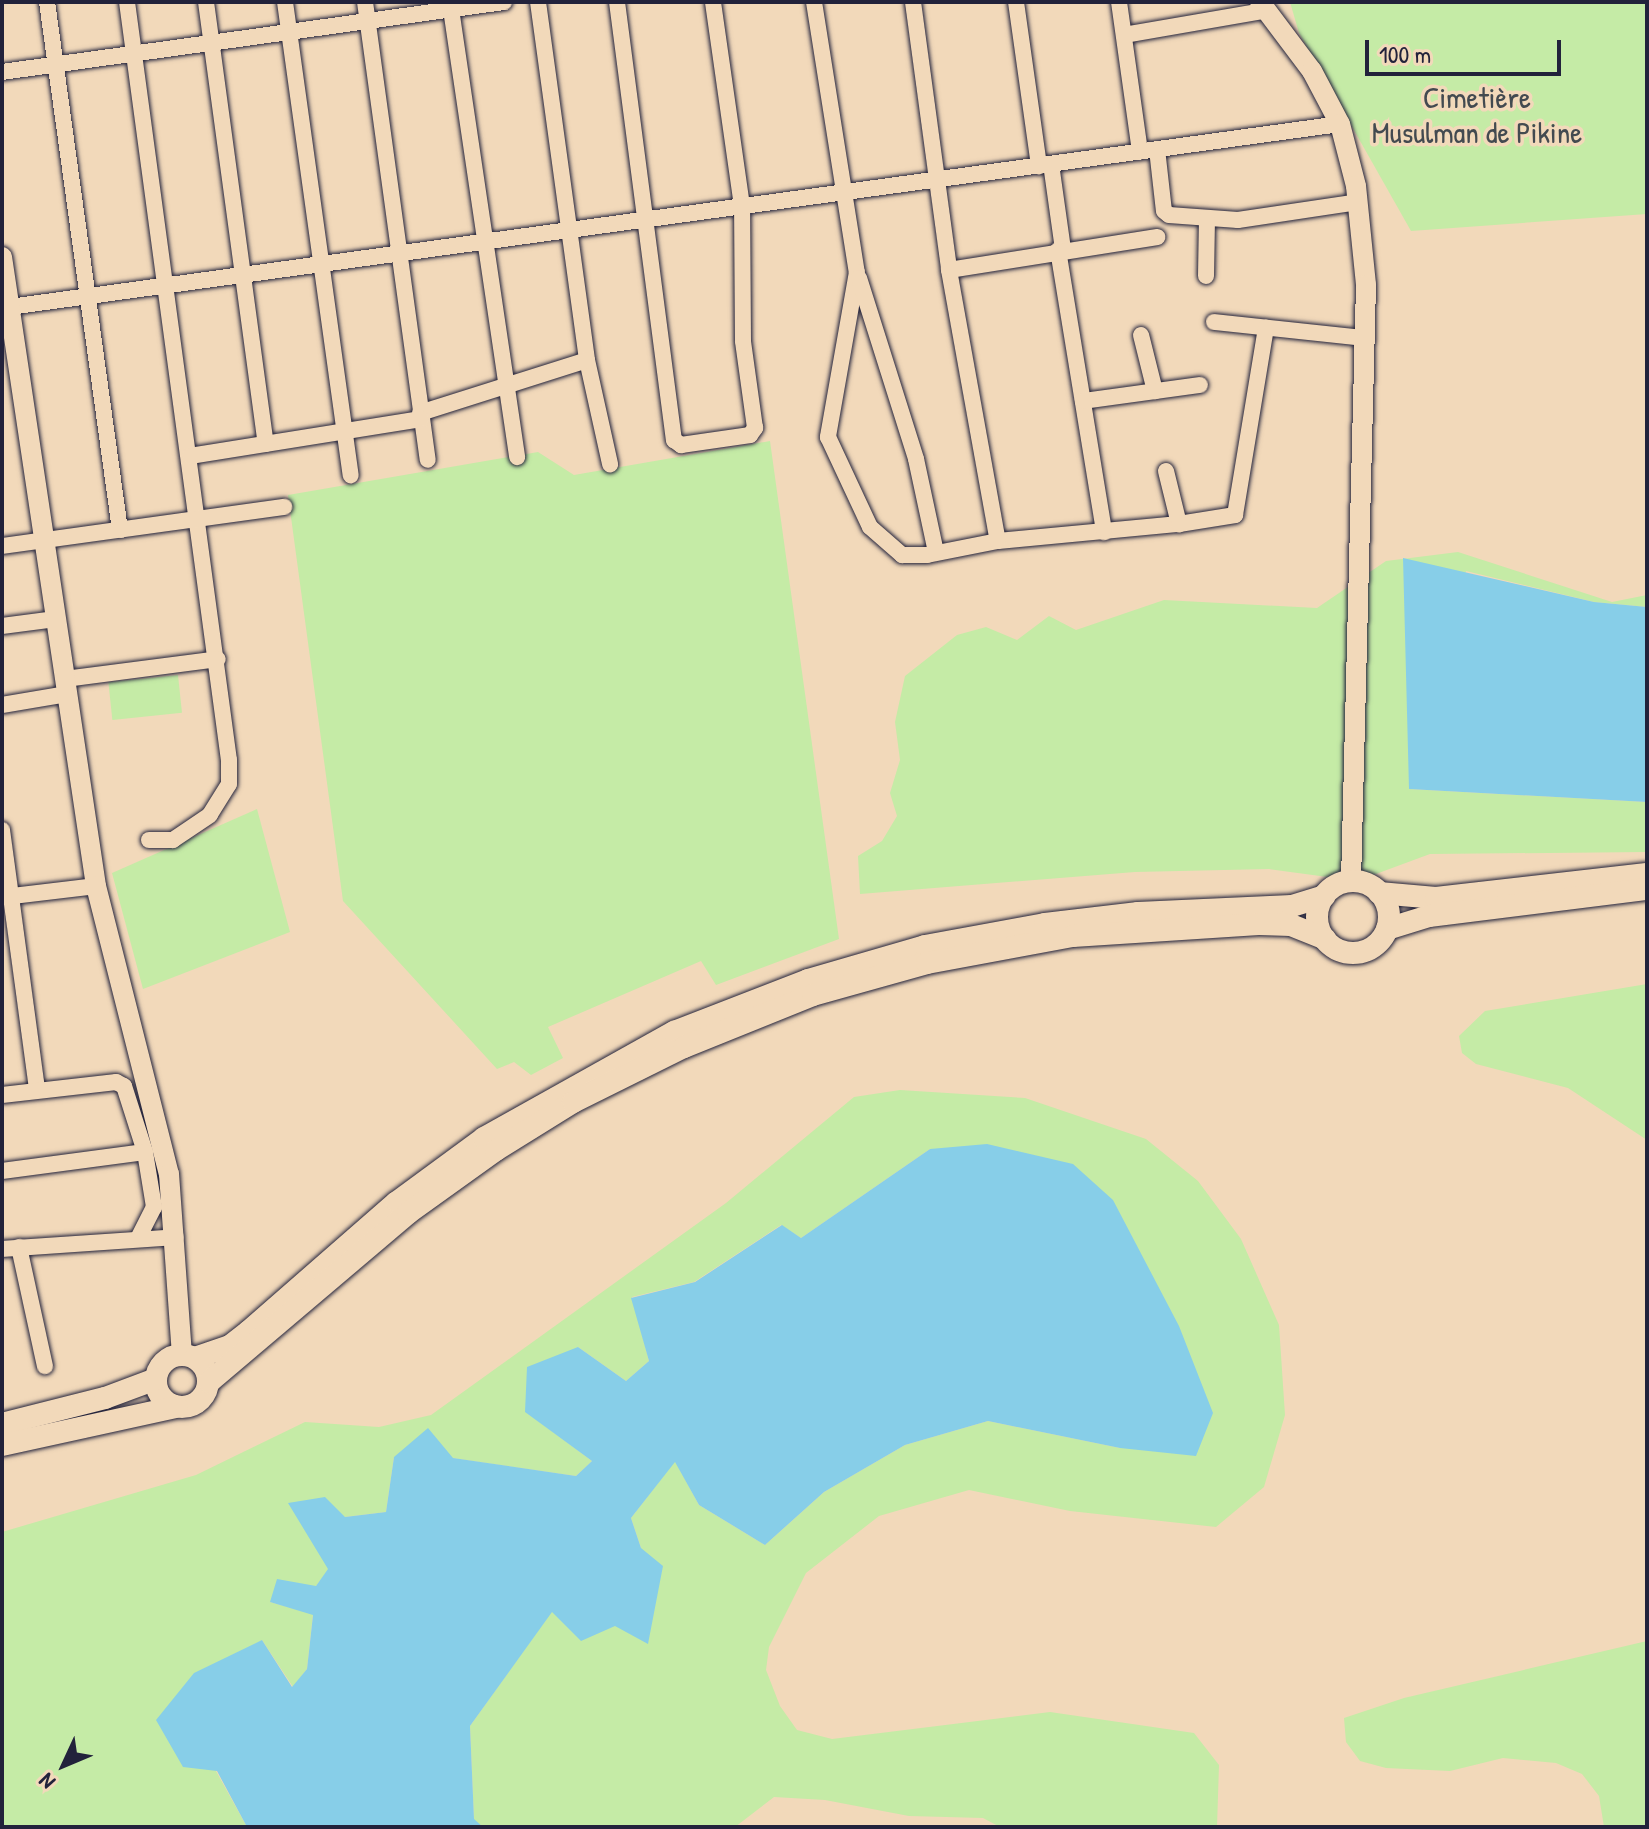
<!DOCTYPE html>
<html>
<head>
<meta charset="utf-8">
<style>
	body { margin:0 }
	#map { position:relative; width:1649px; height:1829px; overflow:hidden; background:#f2d9ba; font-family:"Patrick Hand",sans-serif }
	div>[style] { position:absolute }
	.green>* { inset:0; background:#c5eba6; transform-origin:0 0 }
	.water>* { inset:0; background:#87cee8 }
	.roads { filter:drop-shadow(0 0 2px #22223b) drop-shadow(0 0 2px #22223b) }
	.minor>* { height:16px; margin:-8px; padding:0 8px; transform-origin:8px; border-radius:8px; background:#f2d9ba }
	.tertiary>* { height:20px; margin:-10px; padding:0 10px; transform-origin:10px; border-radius:10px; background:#f2d9ba }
	.secondary>* { height:22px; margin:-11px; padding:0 11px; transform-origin:11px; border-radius:11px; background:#f2d9ba }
	.secondary>.ring { margin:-11px; padding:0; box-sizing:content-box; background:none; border:22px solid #f2d9ba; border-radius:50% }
	span { translate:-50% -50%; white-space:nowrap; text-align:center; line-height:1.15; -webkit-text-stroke:7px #f2d9ba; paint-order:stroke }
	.park-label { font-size:30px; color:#434a50 }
	.frame { position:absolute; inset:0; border:4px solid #22223b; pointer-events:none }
	.north { position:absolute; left:24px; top:1725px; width:80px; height:80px; -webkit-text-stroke:6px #f2d9ba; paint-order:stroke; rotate:226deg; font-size:22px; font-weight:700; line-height:32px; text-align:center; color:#22223b }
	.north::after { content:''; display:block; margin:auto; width:28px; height:36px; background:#22223b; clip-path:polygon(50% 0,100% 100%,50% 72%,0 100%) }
	.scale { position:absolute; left:1365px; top:40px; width:196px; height:36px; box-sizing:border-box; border:4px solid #22223b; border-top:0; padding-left:10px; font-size:24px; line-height:28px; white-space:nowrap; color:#22223b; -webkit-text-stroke:6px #f2d9ba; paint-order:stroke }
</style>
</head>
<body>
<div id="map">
	<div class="green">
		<i style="clip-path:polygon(1290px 2px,1647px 2px,1647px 214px,1411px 231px,1299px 33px)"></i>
		<i style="clip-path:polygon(770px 441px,839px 939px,716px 985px,701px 961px,548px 1027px,563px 1058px,531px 1075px,514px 1062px,497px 1069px,343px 901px,288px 495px,538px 452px,574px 475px)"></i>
		<i style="clip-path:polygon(1458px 552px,1612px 602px,1647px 595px,1647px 607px,1594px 602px,1466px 571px,1409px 789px,1647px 802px,1647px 852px,1430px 854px,1357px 881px,1269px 869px,1135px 872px,860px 894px,858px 856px,882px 841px,897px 816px,890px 793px,900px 760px,895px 722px,905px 676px,957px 635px,986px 627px,1017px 640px,1049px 616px,1076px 630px,1164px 600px,1317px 608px,1386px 561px)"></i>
		<i style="left:178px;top:675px;width:38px;height:70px;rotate:84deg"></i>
		<i style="clip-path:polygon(257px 809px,290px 932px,143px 989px,112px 873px)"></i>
		<i style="clip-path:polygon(1647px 984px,1647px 1140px,1568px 1088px,1476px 1064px,1462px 1053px,1459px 1036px,1485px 1011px)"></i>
		<i style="clip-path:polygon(900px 1090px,1025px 1098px,1146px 1139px,1198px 1181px,1241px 1239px,1279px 1325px,1285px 1415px,1264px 1487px,1216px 1527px,1070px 1511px,969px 1490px,879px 1516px,806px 1573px,769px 1647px,766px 1670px,780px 1706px,797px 1730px,832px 1739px,1050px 1712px,1194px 1733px,1219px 1765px,1217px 1827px,1000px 1827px,983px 1818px,909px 1816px,825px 1800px,774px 1797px,735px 1827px,483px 1827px,474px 1820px,470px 1726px,552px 1611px,615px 1625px,647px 1643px,641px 1548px,631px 1518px,675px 1461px,699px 1505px,765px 1545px,824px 1492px,905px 1445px,988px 1421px,1120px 1448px,930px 1149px,801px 1238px,781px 1225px,694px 1282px,632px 1297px,649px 1361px,626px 1381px,578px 1347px,526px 1412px,592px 1461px,576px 1476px,452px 1458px,394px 1457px,386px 1512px,345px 1517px,289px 1503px,329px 1569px,316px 1586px,270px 1602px,313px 1614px,307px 1669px,293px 1687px,262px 1640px,216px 1771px,247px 1827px,2px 1827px,2px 1532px,196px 1475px,305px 1422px,379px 1427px,431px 1415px,726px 1203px,854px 1097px)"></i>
		<i style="clip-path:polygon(1647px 1641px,1647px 1827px,1604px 1827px,1599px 1796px,1582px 1774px,1556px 1763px,1503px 1758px,1450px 1771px,1386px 1768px,1360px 1761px,1346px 1742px,1344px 1718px,1404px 1698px)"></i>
	</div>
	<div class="water">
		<i style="clip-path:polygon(1403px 558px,1594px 602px,1647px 607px,1647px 802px,1409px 789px)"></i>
		<i style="clip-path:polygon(987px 1144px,1073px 1164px,1113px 1200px,1179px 1326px,1213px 1413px,1196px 1456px,1120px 1448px,988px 1421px,905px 1445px,824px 1492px,765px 1545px,699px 1505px,675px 1462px,631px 1518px,641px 1548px,663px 1566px,648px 1644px,615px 1626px,581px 1641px,552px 1612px,470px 1726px,474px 1819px,483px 1827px,247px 1827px,217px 1771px,183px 1767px,156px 1720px,194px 1673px,262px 1640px,292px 1687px,307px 1669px,313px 1615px,270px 1602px,277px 1579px,316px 1586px,328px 1569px,288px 1503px,325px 1497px,345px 1517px,386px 1512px,394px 1457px,428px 1428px,453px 1458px,576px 1476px,592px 1461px,525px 1412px,527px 1367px,578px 1347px,626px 1381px,649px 1361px,631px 1298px,695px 1282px,782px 1225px,801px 1238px,930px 1149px)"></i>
	</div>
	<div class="roads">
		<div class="minor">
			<i style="left:47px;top:2px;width:533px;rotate:82.13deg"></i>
			<i style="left:127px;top:2px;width:765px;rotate:82.34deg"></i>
			<i style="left:229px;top:760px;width:24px;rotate:90deg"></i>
			<i style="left:229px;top:784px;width:36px;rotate:122deg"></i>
			<i style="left:210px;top:815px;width:45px;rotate:146deg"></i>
			<i style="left:173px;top:840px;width:24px;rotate:180deg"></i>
			<i style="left:206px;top:2px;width:446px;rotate:82.3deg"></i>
			<i style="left:285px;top:2px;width:478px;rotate:82.1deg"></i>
			<i style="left:365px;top:2px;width:462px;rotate:82.2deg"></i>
			<i style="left:538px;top:2px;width:361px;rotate:82.2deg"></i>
			<i style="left:587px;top:360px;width:107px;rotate:77.5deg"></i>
			<i style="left:617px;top:2px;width:442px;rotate:82.6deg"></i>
			<i style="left:674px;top:440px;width:9px;rotate:36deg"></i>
			<i style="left:681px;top:445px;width:70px;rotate:-8.2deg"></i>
			<i style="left:750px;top:435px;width:9px;rotate:-54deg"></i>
			<i style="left:755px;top:428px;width:88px;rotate:-97.9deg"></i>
			<i style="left:743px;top:341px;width:135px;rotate:-90.4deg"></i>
			<i style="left:742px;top:206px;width:206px;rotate:-98.1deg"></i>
			<i style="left:814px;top:2px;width:273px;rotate:81deg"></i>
			<i style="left:857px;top:272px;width:168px;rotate:100deg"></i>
			<i style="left:828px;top:437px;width:99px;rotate:65deg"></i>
			<i style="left:870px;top:527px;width:43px;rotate:41.2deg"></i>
			<i style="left:902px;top:555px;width:25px"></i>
			<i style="left:927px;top:555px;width:72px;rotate:-11.2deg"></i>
			<i style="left:998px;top:541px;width:182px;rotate:-5.4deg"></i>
			<i style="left:913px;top:2px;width:270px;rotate:82.3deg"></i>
			<i style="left:949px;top:270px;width:275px;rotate:79.8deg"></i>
			<i style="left:1016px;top:2px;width:166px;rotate:82deg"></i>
			<i style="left:1119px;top:2px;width:151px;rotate:82deg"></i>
			<i style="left:451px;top:9px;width:453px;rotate:81.6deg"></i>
			<i style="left:1124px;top:35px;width:146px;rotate:-9.8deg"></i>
			<i style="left:2px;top:72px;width:507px;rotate:-7.94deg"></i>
			<i style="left:1157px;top:149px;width:62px;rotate:83.6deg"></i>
			<i style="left:1164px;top:211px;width:6px;rotate:39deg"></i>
			<i style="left:1169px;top:215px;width:69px;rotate:4.1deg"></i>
			<i style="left:1238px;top:220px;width:121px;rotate:-8.5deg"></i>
			<i style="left:1051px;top:164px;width:86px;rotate:82deg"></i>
			<i style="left:1058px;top:250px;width:286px;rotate:80.7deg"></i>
			<i style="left:949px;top:270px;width:211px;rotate:-9deg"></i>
			<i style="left:1206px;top:276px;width:58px;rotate:-89deg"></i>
			<i style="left:859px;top:278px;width:190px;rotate:72.5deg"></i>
			<i style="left:916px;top:459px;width:95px;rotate:77.9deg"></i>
			<i style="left:2px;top:308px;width:1351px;rotate:-7.83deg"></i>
			<i style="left:1214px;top:322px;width:151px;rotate:6.1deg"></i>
			<i style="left:1141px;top:335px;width:58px;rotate:76deg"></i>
			<i style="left:1083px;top:401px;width:118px;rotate:-7.8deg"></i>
			<i style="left:420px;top:413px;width:175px;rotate:-17.6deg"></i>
			<i style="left:190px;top:456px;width:234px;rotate:-9.1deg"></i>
			<i style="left:1166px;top:471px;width:55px;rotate:76.2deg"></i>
			<i style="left:1179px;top:524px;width:57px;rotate:-9.1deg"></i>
			<i style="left:1235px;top:515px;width:190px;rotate:-80.6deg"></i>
			<i style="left:2px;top:546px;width:285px;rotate:-7.9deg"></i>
			<i style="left:2px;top:626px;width:54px;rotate:-7.4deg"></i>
			<i style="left:65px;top:679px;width:154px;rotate:-7.4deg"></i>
			<i style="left:2px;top:705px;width:66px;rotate:-9.6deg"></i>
			<i style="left:2px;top:830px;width:262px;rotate:82.3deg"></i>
			<i style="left:4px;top:897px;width:93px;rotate:-6.8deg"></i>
			<i style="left:2px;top:1095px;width:115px;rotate:-6.5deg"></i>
			<i style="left:116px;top:1082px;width:9px;rotate:27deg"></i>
			<i style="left:124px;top:1086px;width:69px;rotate:72.3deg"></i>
			<i style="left:145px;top:1152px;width:56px;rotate:80.7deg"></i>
			<i style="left:154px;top:1207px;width:36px;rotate:117deg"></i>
			<i style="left:2px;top:1171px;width:144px;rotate:-7.6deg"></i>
			<i style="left:19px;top:1247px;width:122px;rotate:77.7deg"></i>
			<i style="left:2px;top:1249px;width:174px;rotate:-3.9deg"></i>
		</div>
		<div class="tertiary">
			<i style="left:1260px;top:2px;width:86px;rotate:53deg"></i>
			<i style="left:1312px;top:71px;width:60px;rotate:62.2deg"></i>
			<i style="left:1340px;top:124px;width:64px;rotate:75.5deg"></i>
			<i style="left:1356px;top:186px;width:100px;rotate:84.2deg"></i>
			<i style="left:1366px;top:285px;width:596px;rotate:91.44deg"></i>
			<i style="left:2px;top:257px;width:636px;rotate:81.5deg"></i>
			<i style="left:96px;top:886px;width:297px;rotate:75.8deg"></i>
			<i style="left:169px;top:1174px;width:180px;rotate:85.9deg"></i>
		</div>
		<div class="secondary">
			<i class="ring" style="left:1317px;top:881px;width:50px;height:50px"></i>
			<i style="left:1379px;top:893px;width:57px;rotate:5deg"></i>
			<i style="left:1436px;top:898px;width:212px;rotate:-6.5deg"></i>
			<i style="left:1387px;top:929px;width:44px;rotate:-17.2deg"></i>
			<i style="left:1429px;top:916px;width:220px;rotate:-7.1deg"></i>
			<i class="ring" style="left:156px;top:1355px;width:30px;height:30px"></i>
			<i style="left:195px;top:1358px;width:37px;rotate:-19deg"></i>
			<i style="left:230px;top:1346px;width:24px;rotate:-38deg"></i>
			<i style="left:249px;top:1331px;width:196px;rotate:-41.1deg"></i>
			<i style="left:397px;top:1202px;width:108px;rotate:-36.3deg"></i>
			<i style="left:484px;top:1138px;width:218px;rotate:-29.2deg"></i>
			<i style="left:674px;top:1032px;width:144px;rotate:-21.2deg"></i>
			<i style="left:808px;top:980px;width:122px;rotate:-16.2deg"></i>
			<i style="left:925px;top:946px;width:122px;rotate:-10.4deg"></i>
			<i style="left:1045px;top:924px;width:94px;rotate:-6.7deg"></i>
			<i style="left:1138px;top:913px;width:154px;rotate:-2.6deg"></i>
			<i style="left:1292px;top:906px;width:34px;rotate:-17deg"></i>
			<i style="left:209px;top:1382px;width:261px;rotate:-40.3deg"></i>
			<i style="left:408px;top:1213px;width:108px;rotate:-35.6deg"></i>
			<i style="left:496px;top:1150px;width:91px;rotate:-31.9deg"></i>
			<i style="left:573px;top:1102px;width:124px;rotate:-26.4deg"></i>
			<i style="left:684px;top:1047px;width:139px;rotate:-22deg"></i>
			<i style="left:813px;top:995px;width:118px;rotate:-15.7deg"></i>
			<i style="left:927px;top:963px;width:148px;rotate:-10.5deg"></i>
			<i style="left:1073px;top:936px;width:186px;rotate:-3.7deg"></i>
			<i style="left:1259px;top:924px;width:32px;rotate:2deg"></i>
			<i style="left:1291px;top:925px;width:37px;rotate:22deg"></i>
			<i style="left:2px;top:1424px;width:106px;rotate:-14.2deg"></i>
			<i style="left:105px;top:1398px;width:54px;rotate:-20.4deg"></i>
			<i style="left:2px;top:1445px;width:179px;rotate:-12.3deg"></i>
		</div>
	</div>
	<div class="park-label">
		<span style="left:1477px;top:114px">Cimetière<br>Musulman de Pikine</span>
	</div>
	<div class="frame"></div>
	<div class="north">N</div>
	<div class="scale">100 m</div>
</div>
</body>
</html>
